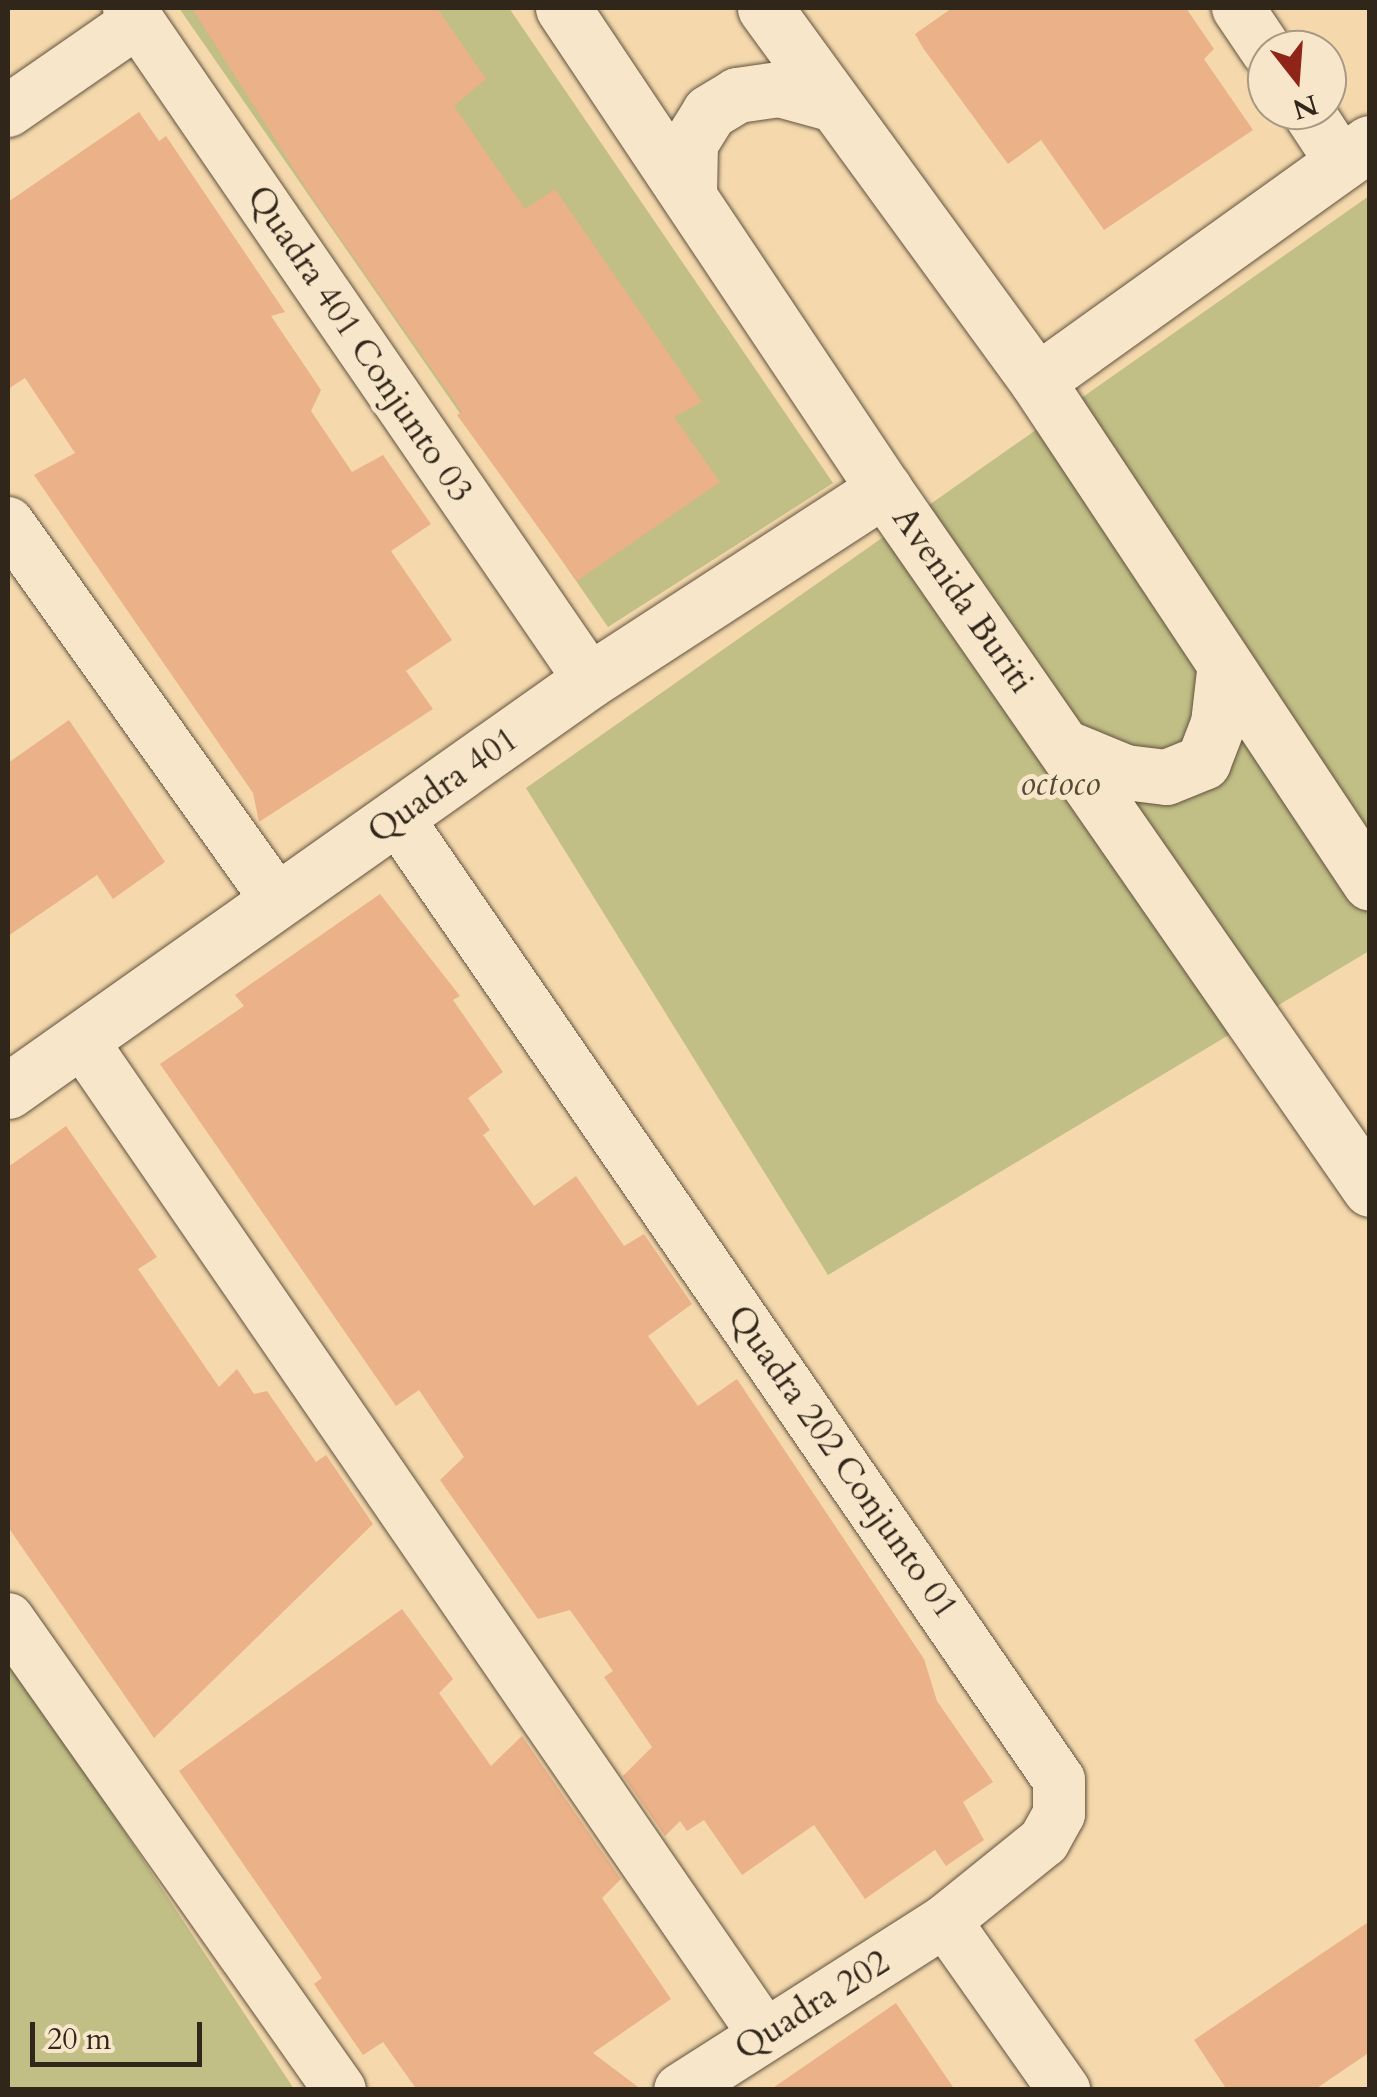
<!DOCTYPE html>
<html>
<head>
<meta charset="utf-8">
<style>
	body { margin:0 }
	#map { position:relative; width:1377px; height:2097px; overflow:hidden; background:#f5d9ad; font-family:Cardo,serif }
	div>[style] { position:absolute }
	.green>* { inset:0; background:#c1be86 }
	.building>* { inset:0; background:#ebb188 }
	.roads { filter:drop-shadow(0 0 2px #62533f) drop-shadow(0 0 2px #62533f) }
	.street>* { height:52px; margin:-26px; padding:0 26px; transform-origin:26px; border-radius:26px; background:#f8e6ca }
	.secondary>* { height:55px; margin:-27.5px; padding:0 27.5px; transform-origin:27.5px; border-radius:27.5px; background:#f8e6ca }
	span { translate:-50% -50%; white-space:nowrap; text-align:center; line-height:1.15; -webkit-text-stroke:10px #f8e6ca; paint-order:stroke }
	.street-label { font-size:35px; color:#31261a }
	.park-label { font-size:35px; color:#554c35; font-style:italic }
	.frame { position:absolute; inset:0; border:10px solid #31261a; pointer-events:none }
	.north { position:absolute; left:1247px; top:30px; width:100px; height:100px; box-sizing:border-box; background:#f8e6ca; border:2px solid #a89984; border-radius:50%; rotate:163deg; font-size:28px; font-weight:700; line-height:40px; text-align:center; color:#31261a }
	.north::after { content:''; display:block; margin:auto; width:35px; height:45px; background:#8f2418; clip-path:polygon(50% 0,100% 100%,50% 72%,0 100%) }
	.scale { position:absolute; left:30px; top:2022px; width:172px; height:45px; box-sizing:border-box; border:5px solid #31261a; border-top:0; padding-left:12px; font-size:30px; line-height:35px; white-space:nowrap; color:#31261a; -webkit-text-stroke:8px #f8e6ca; paint-order:stroke }
</style>
</head>
<body>
<div id="map">
	<div class="green">
		<i style="clip-path:polygon(179px 8px,509px 8px,833px 483px,608px 627px)"></i>
		<i style="clip-path:polygon(1369px 196px,1369px 951px,828px 1275px,526px 788px)"></i>
		<i style="clip-path:polygon(8px 1655px,294px 2089px,8px 2089px)"></i>
	</div>
	<div class="building">
		<i style="clip-path:polygon(192px 8px,437px 8px,486px 79px,454px 106px,525px 209px,555px 189px,702px 402px,674px 417px,720px 482px,577px 581px,457px 415px,462px 412px,313px 199px)"></i>
		<i style="clip-path:polygon(952px 8px,1186px 8px,1214px 49px,1204px 59px,1253px 130px,1104px 230px,1041px 140px,1008px 164px,923px 48px,915px 34px)"></i>
		<i style="clip-path:polygon(139px 112px,159px 141px,166px 136px,285px 312px,271px 316px,321px 390px,311px 411px,352px 472px,383px 455px,431px 524px,391px 551px,452px 640px,406px 671px,433px 709px,259px 822px,253px 793px,34px 475px,75px 453px,25px 378px,8px 389px,8px 202px)"></i>
		<i style="clip-path:polygon(69px 720px,165px 862px,113px 899px,97px 875px,8px 936px,8px 763px)"></i>
		<i style="clip-path:polygon(380px 894px,460px 996px,453px 1000px,503px 1072px,468px 1098px,490px 1130px,483px 1135px,534px 1206px,576px 1176px,624px 1246px,644px 1234px,692px 1304px,648px 1336px,698px 1406px,737px 1379px,924px 1659px,937px 1701px,993px 1782px,963px 1802px,984px 1840px,946px 1866px,935px 1850px,865px 1899px,814px 1825px,742px 1875px,704px 1820px,687px 1831px,680px 1821px,665px 1836px,623px 1776px,652px 1747px,604px 1677px,613px 1671px,570px 1610px,538px 1619px,440px 1480px,464px 1457px,419px 1390px,396px 1406px,160px 1064px,244px 1006px,235px 995px)"></i>
		<i style="clip-path:polygon(66px 1126px,157px 1257px,138px 1269px,219px 1387px,237px 1369px,254px 1394px,267px 1391px,316px 1462px,326px 1455px,373px 1524px,154px 1738px,8px 1527px,8px 1167px)"></i>
		<i style="clip-path:polygon(402px 1609px,453px 1679px,439px 1693px,491px 1766px,522px 1736px,621px 1879px,602px 1898px,671px 1999px,593px 2053px,642px 2090px,417px 2090px,383px 2042px,363px 2055px,314px 1984px,322px 1978px,179px 1771px)"></i>
		<i style="clip-path:polygon(1370px 1921px,1370px 2052px,1314px 2090px,1227px 2090px,1194px 2040px)"></i>
		<i style="clip-path:polygon(896px 2003px,955px 2090px,770px 2090px)"></i>
	</div>
	<div class="roads">
		<div class="street">
			<i style="left:129px;top:8px;width:815px;rotate:55.55deg"></i>
			<i style="left:1238px;top:8px;width:52px;rotate:56deg"></i>
			<i style="left:1307px;top:110px;width:62px;rotate:56.8deg"></i>
			<i style="left:8px;top:111px;width:158px;rotate:-34.7deg"></i>
			<i style="left:8px;top:523px;width:465px;rotate:54.5deg"></i>
			<i style="left:398px;top:819px;width:1166px;rotate:55.48deg"></i>
			<i style="left:1059px;top:1780px;width:34px;rotate:90deg"></i>
			<i style="left:1059px;top:1814px;width:31px;rotate:119deg"></i>
			<i style="left:1044px;top:1841px;width:127px;rotate:141.1deg"></i>
			<i style="left:945px;top:1921px;width:314px;rotate:147.5deg"></i>
			<i style="left:82px;top:1041px;width:1206px;rotate:55.51deg"></i>
			<i style="left:8px;top:1619px;width:576px;rotate:54.82deg"></i>
			<i style="left:945px;top:1921px;width:207px;rotate:54.8deg"></i>
		</div>
		<div class="secondary">
			<i style="left:563px;top:8px;width:578px;rotate:56.28deg"></i>
			<i style="left:884px;top:489px;width:852px;rotate:55.23deg"></i>
			<i style="left:765px;top:8px;width:462px;rotate:53.9deg"></i>
			<i style="left:1037px;top:381px;width:602px;rotate:56.44deg"></i>
			<i style="left:689px;top:192px;width:49px;rotate:-88.8deg"></i>
			<i style="left:690px;top:143px;width:36px;rotate:-58deg"></i>
			<i style="left:709px;top:112px;width:33px;rotate:-31deg"></i>
			<i style="left:737px;top:95px;width:42px;rotate:-8.1deg"></i>
			<i style="left:779px;top:89px;width:53px;rotate:15.4deg"></i>
			<i style="left:1037px;top:381px;width:409px;rotate:-35.6deg"></i>
			<i style="left:1069px;top:749px;width:61px;rotate:22.3deg"></i>
			<i style="left:1125px;top:772px;width:41px;rotate:7deg"></i>
			<i style="left:1166px;top:777px;width:40px;rotate:-22deg"></i>
			<i style="left:1203px;top:762px;width:42px;rotate:-69deg"></i>
			<i style="left:1218px;top:723px;width:52px;rotate:-83.4deg"></i>
			<i style="left:8px;top:1091px;width:712px;rotate:-35.23deg"></i>
			<i style="left:590px;top:680px;width:351px;rotate:-33deg"></i>
		</div>
	</div>
	<div class="street-label">
		<span style="left:360px;top:344px;rotate:56deg">Quadra 401 Conjunto 03</span>
		<span style="left:963px;top:600px;rotate:55deg">Avenida Buriti</span>
		<span style="left:443px;top:785px;rotate:-35deg">Quadra 401</span>
		<span style="left:843px;top:1462px;rotate:55deg">Quadra 202 Conjunto 01</span>
		<span style="left:812px;top:2005px;rotate:-32deg">Quadra 202</span>
	</div>
	<div class="park-label">
		<span style="left:1060px;top:784px">octoco</span>
	</div>
	<div class="frame"></div>
	<div class="north">N</div>
	<div class="scale">20 m</div>
</div>
</body>
</html>
